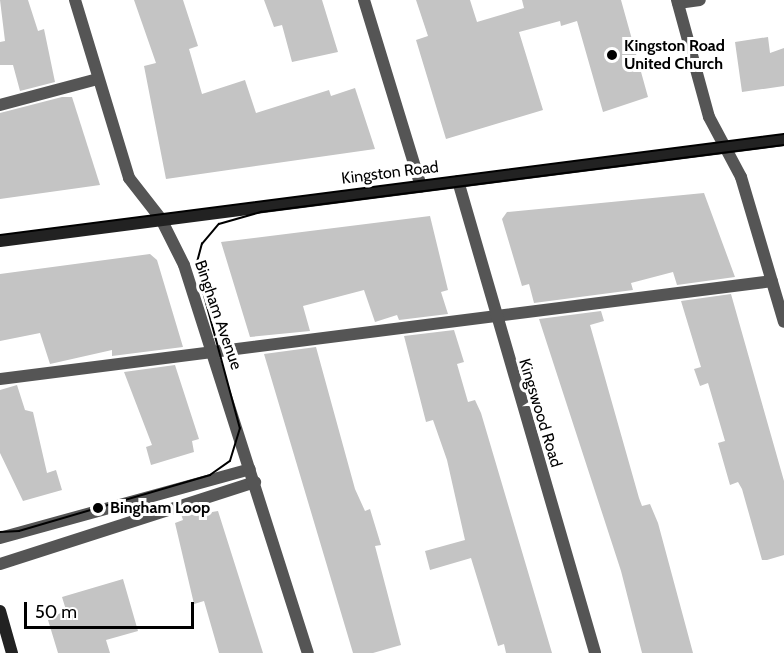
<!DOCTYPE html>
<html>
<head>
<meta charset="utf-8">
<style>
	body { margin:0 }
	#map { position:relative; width:784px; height:653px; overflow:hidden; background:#fff; font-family:Cabin,sans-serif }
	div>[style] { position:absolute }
	.building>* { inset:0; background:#c4c4c4 }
	.lane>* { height:12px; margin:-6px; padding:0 6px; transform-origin:6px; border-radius:6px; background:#555 }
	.street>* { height:12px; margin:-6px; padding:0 6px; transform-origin:6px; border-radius:6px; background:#555 }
	.secondary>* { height:12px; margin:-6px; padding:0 6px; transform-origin:6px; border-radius:6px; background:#222 }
	.tram>* { height:1.5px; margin:-0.75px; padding:0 0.75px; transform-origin:0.75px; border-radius:0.75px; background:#000 }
	.dots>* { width:16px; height:16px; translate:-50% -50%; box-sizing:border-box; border:3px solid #fff; border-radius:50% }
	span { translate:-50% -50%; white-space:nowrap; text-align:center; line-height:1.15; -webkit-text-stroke:6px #fff; paint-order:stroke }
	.poi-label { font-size:16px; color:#000; font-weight:700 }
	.left { translate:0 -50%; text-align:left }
	.street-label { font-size:16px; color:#000 }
	.scale { position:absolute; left:24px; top:602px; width:170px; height:27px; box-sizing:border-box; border:3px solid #000; border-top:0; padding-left:8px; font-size:18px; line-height:21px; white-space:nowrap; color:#000; -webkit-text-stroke:4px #fff; paint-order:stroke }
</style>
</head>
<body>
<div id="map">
	<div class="building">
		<i style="clip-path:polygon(0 0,28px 0,38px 31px,44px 29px,55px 82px,20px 91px,13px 65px,0 65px,0 42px,5px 41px)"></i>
		<i style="clip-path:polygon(134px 0,183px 0,198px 46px,189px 49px,202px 94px,245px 80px,256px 113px,329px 90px,331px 96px,355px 88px,375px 149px,166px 179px,144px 66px,156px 63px)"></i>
		<i style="clip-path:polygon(264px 0,322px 0,338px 52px,292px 62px,282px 25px,274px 27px)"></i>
		<i style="clip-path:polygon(416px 0,470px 0,477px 22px,524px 8px,522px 0,621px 0,648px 97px,603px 112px,577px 21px,561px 26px,560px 21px,519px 32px,543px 110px,446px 139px,416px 40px,428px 36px)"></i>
		<i style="clip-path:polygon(768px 37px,770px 53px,784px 48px,784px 86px,742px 92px,735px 42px)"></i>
		<i style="clip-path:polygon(62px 97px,72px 97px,100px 185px,0 199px,0 113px)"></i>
		<i style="clip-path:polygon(704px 193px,735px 277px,677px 285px,673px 272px,631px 283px,633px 290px,534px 303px,529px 284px,522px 286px,502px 219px,507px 212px)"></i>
		<i style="clip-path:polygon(430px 216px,448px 290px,441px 292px,448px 314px,399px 320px,397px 315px,375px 322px,364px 290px,303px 306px,310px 331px,250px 337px,221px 242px)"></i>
		<i style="clip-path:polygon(150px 254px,157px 260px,183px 347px,112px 356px,112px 350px,50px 364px,40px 333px,0 341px,0 274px)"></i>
		<i style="clip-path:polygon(731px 294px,784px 481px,784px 555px,767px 560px,762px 560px,742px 489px,738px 482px,730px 485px,718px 443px,725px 441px,708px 383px,700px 386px,694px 369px,701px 367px,681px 301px)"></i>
		<i style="clip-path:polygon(601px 311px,604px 321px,590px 325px,639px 498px,642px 506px,650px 504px,658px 523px,693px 653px,642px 653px,621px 571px,539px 319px)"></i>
		<i style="clip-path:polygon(454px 330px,464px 362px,457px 364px,468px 402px,475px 400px,481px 413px,552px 653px,506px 653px,504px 644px,498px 646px,471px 558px,430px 570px,425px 551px,465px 540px,447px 460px,433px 420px,426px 422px,404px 336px)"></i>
		<i style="clip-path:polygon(316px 347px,355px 489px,365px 511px,370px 509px,381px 545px,375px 546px,401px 645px,373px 653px,353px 653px,264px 354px)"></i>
		<i style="clip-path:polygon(175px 365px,199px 439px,192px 441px,194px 452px,151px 465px,146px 447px,152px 445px,124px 372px)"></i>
		<i style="clip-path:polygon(17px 385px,25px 410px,33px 412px,47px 473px,56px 470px,62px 490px,23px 501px,0 453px,0 390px)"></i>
		<i style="clip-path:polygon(210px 505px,212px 512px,218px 511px,263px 653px,219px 653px,204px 601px,194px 604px,175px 523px,183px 520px,181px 514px)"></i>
		<i style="clip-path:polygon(123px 579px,138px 631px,106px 640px,110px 653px,58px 653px,48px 620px,66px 610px,62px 597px)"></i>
	</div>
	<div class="lane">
		<i style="left:678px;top:3px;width:22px;rotate:-8deg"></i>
		<i style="left:0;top:105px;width:101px;rotate:-14.9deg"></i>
		<i style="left:0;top:379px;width:778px;rotate:-7.23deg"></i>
		<i style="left:0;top:538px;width:259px;rotate:-15.4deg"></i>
		<i style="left:0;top:564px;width:268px;rotate:-17.8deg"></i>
	</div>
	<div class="street">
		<i style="left:75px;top:0;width:186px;rotate:73.1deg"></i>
		<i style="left:129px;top:178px;width:52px;rotate:52deg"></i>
		<i style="left:161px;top:219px;width:51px;rotate:63.4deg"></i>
		<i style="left:184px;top:265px;width:407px;rotate:72.3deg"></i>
		<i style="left:364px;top:0;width:195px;rotate:73deg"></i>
		<i style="left:677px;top:0;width:121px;rotate:74.7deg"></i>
		<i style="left:709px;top:117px;width:68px;rotate:61.9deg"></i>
		<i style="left:741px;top:177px;width:151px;rotate:73.5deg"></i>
		<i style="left:458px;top:181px;width:491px;rotate:73.8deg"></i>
	</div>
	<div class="secondary">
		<i style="left:0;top:241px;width:790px;rotate:-7.34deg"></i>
		<i style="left:0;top:611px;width:44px;rotate:74.1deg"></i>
	</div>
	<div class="tram">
		<i style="left:0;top:235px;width:790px;rotate:-7.34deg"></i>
		<i style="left:0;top:532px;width:19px;rotate:-3deg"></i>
		<i style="left:19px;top:531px;width:199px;rotate:-16.3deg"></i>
		<i style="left:210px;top:475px;width:24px;rotate:-35deg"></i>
		<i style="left:230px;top:461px;width:34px;rotate:-73deg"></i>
		<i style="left:240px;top:429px;width:169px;rotate:-105.1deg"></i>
		<i style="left:196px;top:266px;width:23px;rotate:-75deg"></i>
		<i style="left:202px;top:244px;width:26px;rotate:-50deg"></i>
		<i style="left:219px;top:224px;width:44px;rotate:-15.9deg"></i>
		<i style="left:261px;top:212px;width:527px;rotate:-7.3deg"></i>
	</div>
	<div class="dots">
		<i style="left:612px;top:55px;background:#000"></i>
		<i style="left:98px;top:508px;background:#000"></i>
	</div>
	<div class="poi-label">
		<span class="left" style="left:624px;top:55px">Kingston Road<br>United Church</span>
		<span class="left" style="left:110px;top:508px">Bingham Loop</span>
	</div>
	<div class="street-label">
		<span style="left:390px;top:173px;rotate:-7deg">Kingston Road</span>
		<span style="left:218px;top:315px;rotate:71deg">Bingham Avenue</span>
		<span style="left:540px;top:413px;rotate:73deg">Kingswood Road</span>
	</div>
	<div class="scale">50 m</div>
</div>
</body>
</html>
